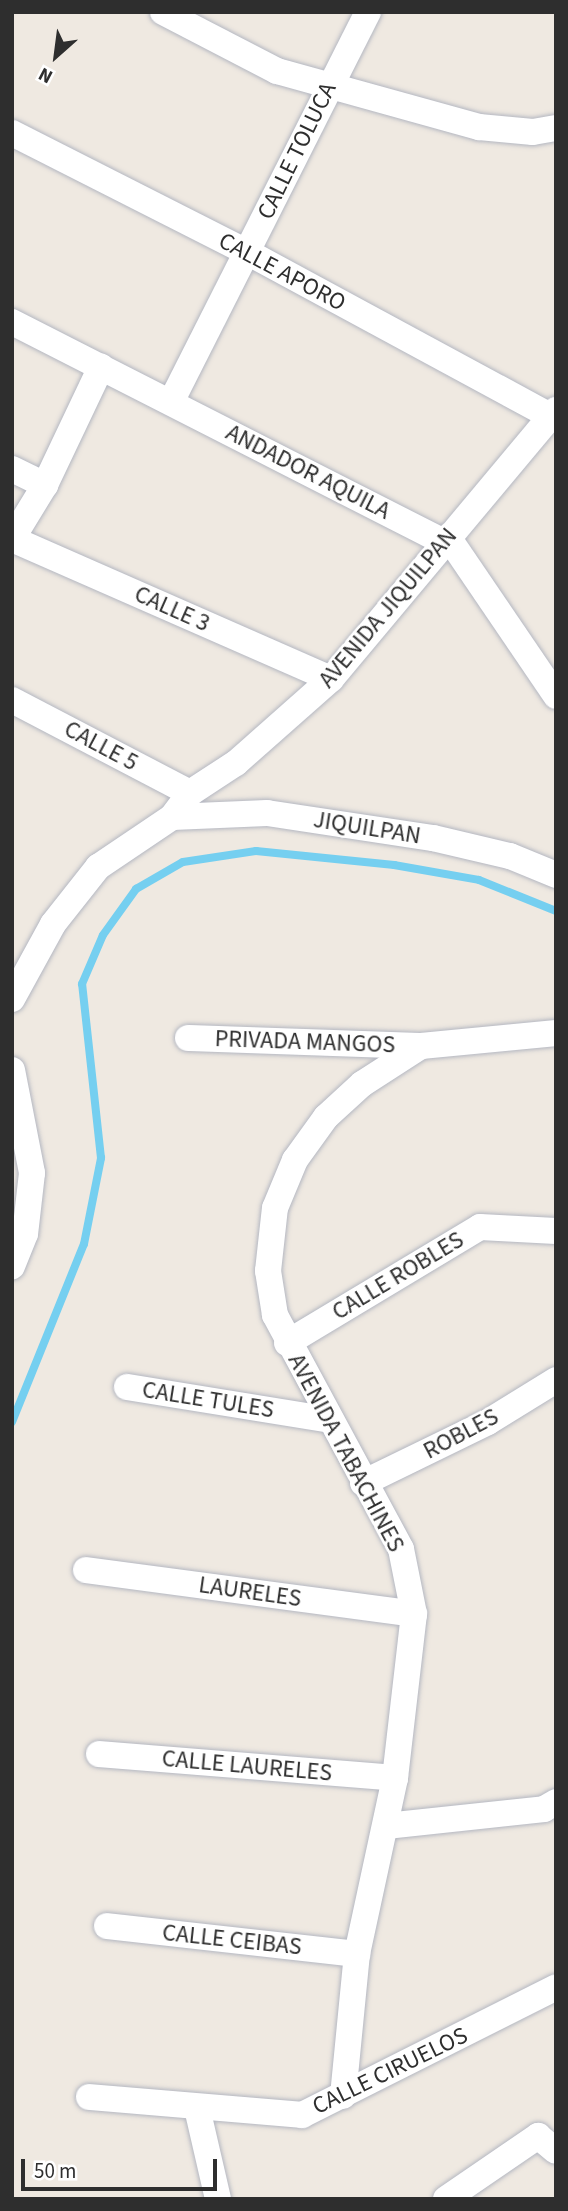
<!DOCTYPE html>
<html>
<head>
<meta charset="utf-8">
<style>
	body { margin:0 }
	#map { position:relative; width:568px; height:2211px; overflow:hidden; background:#efe9e1; font-family:"Source Sans 3",sans-serif }
	div>[style] { position:absolute }
	.stream>* { height:8px; margin:-4px; padding:0 4px; transform-origin:4px; border-radius:4px; background:#75cff0 }
	.roads { filter:drop-shadow(0 0 2px #b4b7c1) drop-shadow(0 0 2px #b4b7c1) }
	.street>* { height:26px; margin:-13px; padding:0 13px; transform-origin:13px; border-radius:13px; background:#fff }
	span { translate:-50% -50%; white-space:nowrap; text-align:center; line-height:1.15; -webkit-text-stroke:5px #fff; paint-order:stroke }
	.street-label { font-size:24px; color:#2e2e2e }
	.frame { position:absolute; inset:0; border:14px solid #2e2e2e; pointer-events:none }
	.north { position:absolute; left:21px; top:21px; width:70px; height:70px; -webkit-text-stroke:5px #fff; paint-order:stroke; rotate:208deg; font-size:19px; font-weight:700; line-height:28px; text-align:center; color:#2e2e2e }
	.north::after { content:''; display:block; margin:auto; width:24px; height:32px; background:#2e2e2e; clip-path:polygon(50% 0,100% 100%,50% 72%,0 100%) }
	.scale { position:absolute; left:21px; top:2159px; width:196px; height:32px; box-sizing:border-box; border:4px solid #2e2e2e; border-top:0; padding-left:9px; font-size:21px; line-height:24px; white-space:nowrap; color:#2e2e2e; -webkit-text-stroke:5px #fff; paint-order:stroke }
</style>
</head>
<body>
<div id="map">
	<div class="stream">
		<i style="left:12px;top:1422px;width:192px;rotate:-68deg"></i>
		<i style="left:84px;top:1244px;width:88px;rotate:-78.8deg"></i>
		<i style="left:101px;top:1158px;width:175px;rotate:-96.2deg"></i>
		<i style="left:82px;top:984px;width:53px;rotate:-66.8deg"></i>
		<i style="left:103px;top:935px;width:57px;rotate:-54.3deg"></i>
		<i style="left:136px;top:889px;width:54px;rotate:-29.9deg"></i>
		<i style="left:183px;top:862px;width:74px;rotate:-8.6deg"></i>
		<i style="left:256px;top:851px;width:139px;rotate:5.8deg"></i>
		<i style="left:394px;top:865px;width:86px;rotate:10deg"></i>
		<i style="left:479px;top:880px;width:83px;rotate:21.9deg"></i>
	</div>
	<div class="roads">
		<div class="street">
			<i style="left:163px;top:12px;width:128px;rotate:27.4deg"></i>
			<i style="left:277px;top:71px;width:210px;rotate:15.5deg"></i>
			<i style="left:479px;top:127px;width:54px;rotate:5.3deg"></i>
			<i style="left:533px;top:132px;width:23px;rotate:-10deg"></i>
			<i style="left:12px;top:133px;width:263px;rotate:26.9deg"></i>
			<i style="left:247px;top:252px;width:345px;rotate:28.4deg"></i>
			<i style="left:12px;top:322px;width:485px;rotate:27deg"></i>
			<i style="left:171px;top:402px;width:437px;rotate:-63.2deg"></i>
			<i style="left:12px;top:469px;width:37px;rotate:26deg"></i>
			<i style="left:448px;top:537px;width:192px;rotate:55.8deg"></i>
			<i style="left:12px;top:539px;width:348px;rotate:23.7deg"></i>
			<i style="left:12px;top:539px;width:63px;rotate:-58.6deg"></i>
			<i style="left:45px;top:485px;width:131px;rotate:-64.6deg"></i>
			<i style="left:12px;top:700px;width:201px;rotate:27.6deg"></i>
			<i style="left:172px;top:817px;width:95px;rotate:-2.4deg"></i>
			<i style="left:267px;top:813px;width:168px;rotate:8.6deg"></i>
			<i style="left:433px;top:838px;width:79px;rotate:13.2deg"></i>
			<i style="left:510px;top:856px;width:50px;rotate:22.4deg"></i>
			<i style="left:12px;top:999px;width:85px;rotate:-61.3deg"></i>
			<i style="left:53px;top:924px;width:73px;rotate:-51.7deg"></i>
			<i style="left:98px;top:867px;width:89px;rotate:-34deg"></i>
			<i style="left:172px;top:817px;width:30px;rotate:-53deg"></i>
			<i style="left:190px;top:793px;width:55px;rotate:-33.1deg"></i>
			<i style="left:236px;top:763px;width:127px;rotate:-41.5deg"></i>
			<i style="left:331px;top:679px;width:351px;rotate:-50.1deg"></i>
			<i style="left:188px;top:1038px;width:233px;rotate:2deg"></i>
			<i style="left:12px;top:1070px;width:105px;rotate:79deg"></i>
			<i style="left:32px;top:1173px;width:61px;rotate:96.5deg"></i>
			<i style="left:25px;top:1234px;width:35px;rotate:112deg"></i>
			<i style="left:287px;top:1343px;width:225px;rotate:-31deg"></i>
			<i style="left:480px;top:1227px;width:76px;rotate:3deg"></i>
			<i style="left:127px;top:1387px;width:206px;rotate:9.2deg"></i>
			<i style="left:363px;top:1483px;width:139px;rotate:-26deg"></i>
			<i style="left:488px;top:1422px;width:80px;rotate:-31.7deg"></i>
			<i style="left:86px;top:1570px;width:331px;rotate:7.6deg"></i>
			<i style="left:99px;top:1754px;width:297px;rotate:4.6deg"></i>
			<i style="left:386px;top:1826px;width:159px;rotate:-6.1deg"></i>
			<i style="left:544px;top:1809px;width:14px;rotate:-30deg"></i>
			<i style="left:107px;top:1926px;width:252px;rotate:6.4deg"></i>
			<i style="left:343px;top:2096px;width:143px;rotate:-84.4deg"></i>
			<i style="left:357px;top:1954px;width:180px;rotate:-77.8deg"></i>
			<i style="left:395px;top:1778px;width:165px;rotate:-83.4deg"></i>
			<i style="left:414px;top:1614px;width:66px;rotate:-101.3deg"></i>
			<i style="left:401px;top:1549px;width:266px;rotate:-118.3deg"></i>
			<i style="left:275px;top:1315px;width:45px;rotate:-99deg"></i>
			<i style="left:268px;top:1271px;width:63px;rotate:-83.7deg"></i>
			<i style="left:275px;top:1208px;width:52px;rotate:-67.4deg"></i>
			<i style="left:295px;top:1160px;width:53px;rotate:-54.2deg"></i>
			<i style="left:326px;top:1117px;width:49px;rotate:-42.5deg"></i>
			<i style="left:362px;top:1084px;width:70px;rotate:-32.8deg"></i>
			<i style="left:421px;top:1046px;width:136px;rotate:-5.5deg"></i>
			<i style="left:89px;top:2097px;width:214px;rotate:4.8deg"></i>
			<i style="left:302px;top:2115px;width:284px;rotate:-26.7deg"></i>
			<i style="left:197px;top:2108px;width:93px;rotate:77deg"></i>
			<i style="left:446px;top:2199px;width:112px;rotate:-34.4deg"></i>
			<i style="left:538px;top:2136px;width:23px;rotate:40deg"></i>
		</div>
	</div>
	<div class="street-label">
		<span style="left:297px;top:151px;rotate:-64deg">CALLE TOLUCA</span>
		<span style="left:282px;top:272px;rotate:28deg">CALLE APORO</span>
		<span style="left:308px;top:472px;rotate:27deg">ANDADOR AQUILA</span>
		<span style="left:388px;top:608px;rotate:-50deg">AVENIDA JIQUILPAN</span>
		<span style="left:172px;top:609px;rotate:24deg">CALLE 3</span>
		<span style="left:101px;top:746px;rotate:28deg">CALLE 5</span>
		<span style="left:367px;top:828px;rotate:9deg">JIQUILPAN</span>
		<span style="left:305px;top:1042px;rotate:2deg">PRIVADA MANGOS</span>
		<span style="left:398px;top:1276px;rotate:-31deg">CALLE ROBLES</span>
		<span style="left:208px;top:1400px;rotate:9deg">CALLE TULES</span>
		<span style="left:461px;top:1434px;rotate:-28deg">ROBLES</span>
		<span style="left:346px;top:1453px;rotate:62deg">AVENIDA TABACHINES</span>
		<span style="left:250px;top:1592px;rotate:8deg">LAURELES</span>
		<span style="left:247px;top:1766px;rotate:5deg">CALLE LAURELES</span>
		<span style="left:232px;top:1940px;rotate:6deg">CALLE CEIBAS</span>
		<span style="left:390px;top:2071px;rotate:-26deg">CALLE CIRUELOS</span>
	</div>
	<div class="frame"></div>
	<div class="north">N</div>
	<div class="scale">50 m</div>
</div>
</body>
</html>
